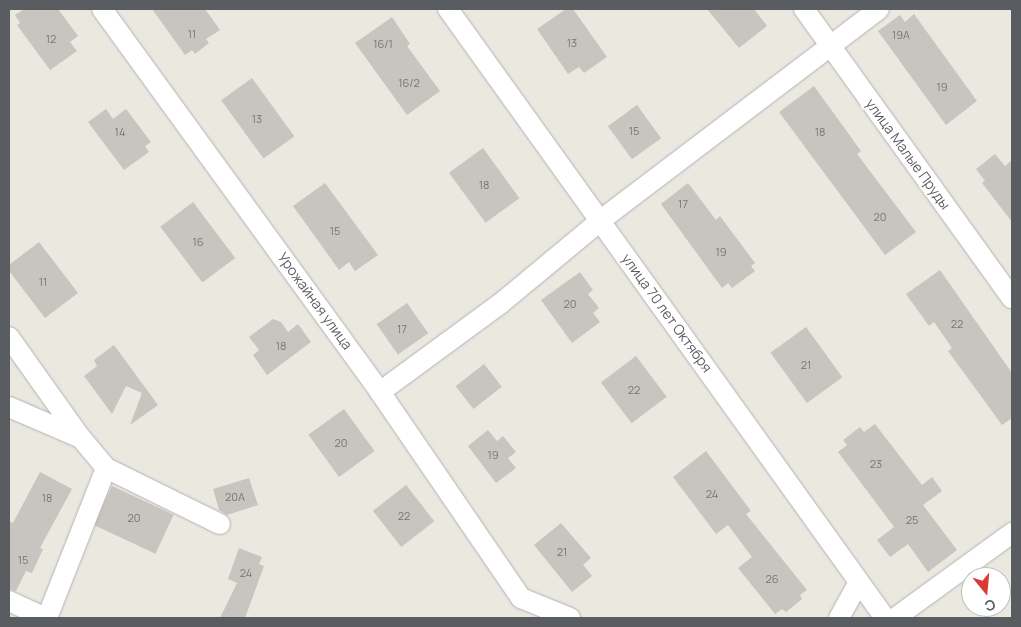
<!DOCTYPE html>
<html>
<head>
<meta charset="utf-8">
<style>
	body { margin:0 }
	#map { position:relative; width:1021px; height:627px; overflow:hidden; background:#ebe8e0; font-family:Manrope,sans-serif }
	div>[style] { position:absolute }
	.building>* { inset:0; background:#c8c4bf; transform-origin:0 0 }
	.roads { filter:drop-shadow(0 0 1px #b1b3b7) drop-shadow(0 0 1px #b1b3b7) }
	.minor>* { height:20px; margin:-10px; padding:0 10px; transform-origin:10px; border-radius:10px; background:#fff }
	span { translate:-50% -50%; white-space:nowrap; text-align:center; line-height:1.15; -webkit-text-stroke:4px #fff; paint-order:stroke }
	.number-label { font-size:11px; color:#757678 }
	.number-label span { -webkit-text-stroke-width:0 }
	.street-label { font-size:14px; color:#595c60 }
	.frame { position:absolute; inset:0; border:10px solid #595c60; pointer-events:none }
	.north { position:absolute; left:961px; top:567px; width:50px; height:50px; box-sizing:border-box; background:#fff; border:1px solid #bdbebf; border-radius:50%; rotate:163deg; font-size:14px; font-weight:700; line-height:20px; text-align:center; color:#595c60 }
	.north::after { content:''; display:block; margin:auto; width:18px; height:22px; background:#da3936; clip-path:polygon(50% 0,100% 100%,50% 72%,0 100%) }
</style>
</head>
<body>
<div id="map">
	<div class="building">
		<i style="clip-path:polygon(24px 9px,58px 9px,78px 36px,70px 42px,77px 51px,50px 70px,17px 25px,20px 23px,15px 15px)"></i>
		<i style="clip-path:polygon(152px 9px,205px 9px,220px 30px,206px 39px,209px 43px,195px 54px,192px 50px,185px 55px)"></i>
		<i style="clip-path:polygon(566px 9px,573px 9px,607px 57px,584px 73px,579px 67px,568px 74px,537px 29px)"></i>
		<i style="clip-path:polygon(707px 9px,754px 9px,767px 26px,739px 48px)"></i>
		<i style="clip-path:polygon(914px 14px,977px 101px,946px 125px,878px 31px,900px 15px,905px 22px)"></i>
		<i style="clip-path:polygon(392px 17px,410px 44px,407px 46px,440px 91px,407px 115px,355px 43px)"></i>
		<i style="left:252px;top:78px;width:72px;height:38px;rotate:54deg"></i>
		<i style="clip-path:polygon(814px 86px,861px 151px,857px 154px,916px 232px,885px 255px,779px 112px)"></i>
		<i style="left:637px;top:105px;width:41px;height:36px;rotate:54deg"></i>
		<i style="clip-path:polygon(106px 109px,113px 119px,126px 109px,151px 142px,145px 146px,149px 152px,124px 170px,88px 122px)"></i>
		<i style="left:483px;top:148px;width:62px;height:42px;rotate:54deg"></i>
		<i style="clip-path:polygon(995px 154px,1005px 166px,1012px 160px,1012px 222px,982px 183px,985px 181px,976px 169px)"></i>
		<i style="clip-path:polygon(325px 183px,378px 255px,355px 271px,349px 262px,339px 270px,293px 206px)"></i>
		<i style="clip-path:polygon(688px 183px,716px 220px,720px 216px,755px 263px,751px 266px,755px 271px,732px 288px,728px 283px,722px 288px,661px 204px)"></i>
		<i style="left:193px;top:202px;width:70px;height:41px;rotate:53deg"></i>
		<i style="clip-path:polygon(39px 242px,78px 293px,45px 318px,9px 271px,9px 265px)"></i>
		<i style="clip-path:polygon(940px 270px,1012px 373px,1012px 418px,1002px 425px,948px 351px,952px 348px,934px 322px,929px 326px,906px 294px)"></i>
		<i style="clip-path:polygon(580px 272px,593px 290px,588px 294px,599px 308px,593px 313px,600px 322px,572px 343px,541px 300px)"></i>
		<i style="left:407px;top:303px;width:37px;height:37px;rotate:55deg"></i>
		<i style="clip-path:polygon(273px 319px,281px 322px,288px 332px,298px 324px,311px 342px,267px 375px,253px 355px,259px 350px,249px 337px)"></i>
		<i style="left:806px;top:327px;width:62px;height:44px;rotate:54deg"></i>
		<i style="clip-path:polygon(114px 345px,158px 405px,130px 425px,142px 393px,126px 386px,112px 414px,84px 376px,97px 366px,94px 360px)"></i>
		<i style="left:636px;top:356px;width:51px;height:44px;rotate:53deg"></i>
		<i style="left:484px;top:364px;width:29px;height:36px;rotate:52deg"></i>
		<i style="left:344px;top:409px;width:52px;height:44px;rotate:54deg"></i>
		<i style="clip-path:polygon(875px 424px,922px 485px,932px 477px,942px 491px,923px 505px,957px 550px,928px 572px,908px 544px,890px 557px,877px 540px,894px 527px,838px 452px,847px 445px,843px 440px,860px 427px,864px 432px)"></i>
		<i style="clip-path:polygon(488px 430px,497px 441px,503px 436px,516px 452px,508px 458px,516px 468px,496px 483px,468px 446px)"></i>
		<i style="clip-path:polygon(706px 451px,751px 511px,746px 514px,807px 590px,800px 595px,802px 599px,786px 612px,782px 609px,775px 614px,738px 568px,752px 557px,728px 525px,716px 534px,673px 477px)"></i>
		<i style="clip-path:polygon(40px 472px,72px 489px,40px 548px,43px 549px,32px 573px,26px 571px,16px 591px,9px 589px,9px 521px,13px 523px)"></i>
		<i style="clip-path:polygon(249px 478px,258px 505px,227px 515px,219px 510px,213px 489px)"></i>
		<i style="left:406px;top:485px;width:46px;height:42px;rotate:52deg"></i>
		<i style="left:112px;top:486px;width:68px;height:43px;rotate:25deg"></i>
		<i style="clip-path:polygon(561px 523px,591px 558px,583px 565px,592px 576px,572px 592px,534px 545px)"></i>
		<i style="clip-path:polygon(239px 548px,262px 557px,259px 564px,264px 566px,245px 618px,220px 618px,237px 583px,228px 579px)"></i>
	</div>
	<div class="roads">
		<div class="minor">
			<i style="left:102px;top:9px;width:473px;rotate:54deg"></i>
			<i style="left:380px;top:392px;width:250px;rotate:55.6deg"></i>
			<i style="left:521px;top:598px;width:53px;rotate:22.2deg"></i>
			<i style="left:448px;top:9px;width:750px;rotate:54.34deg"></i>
			<i style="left:804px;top:9px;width:356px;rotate:54.3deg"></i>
			<i style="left:9px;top:337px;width:123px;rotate:54.6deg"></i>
			<i style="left:380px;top:392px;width:149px;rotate:-36.3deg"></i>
			<i style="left:500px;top:304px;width:131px;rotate:-39.7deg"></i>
			<i style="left:601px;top:220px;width:349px;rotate:-37.2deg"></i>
			<i style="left:9px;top:407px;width:78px;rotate:23.3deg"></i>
			<i style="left:81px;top:438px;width:39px;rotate:50deg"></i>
			<i style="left:106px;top:468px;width:127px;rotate:26.2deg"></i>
			<i style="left:9px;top:601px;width:40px;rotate:25deg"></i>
			<i style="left:47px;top:618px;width:161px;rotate:-68.5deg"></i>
			<i style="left:839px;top:618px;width:41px;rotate:-60.9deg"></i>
			<i style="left:895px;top:618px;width:145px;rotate:-36deg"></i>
		</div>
	</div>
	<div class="number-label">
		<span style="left:192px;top:34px">11</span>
		<span style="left:901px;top:35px">19А</span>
		<span style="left:51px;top:39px">12</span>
		<span style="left:572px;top:43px">13</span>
		<span style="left:383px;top:44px">16/1</span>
		<span style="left:409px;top:83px">16/2</span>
		<span style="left:942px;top:87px">19</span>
		<span style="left:257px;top:119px">13</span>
		<span style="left:634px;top:131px">15</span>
		<span style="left:120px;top:132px">14</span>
		<span style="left:820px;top:132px">18</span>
		<span style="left:484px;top:185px">18</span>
		<span style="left:683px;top:204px">17</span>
		<span style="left:880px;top:217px">20</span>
		<span style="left:335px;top:231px">15</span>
		<span style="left:198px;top:242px">16</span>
		<span style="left:721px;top:252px">19</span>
		<span style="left:43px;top:282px">11</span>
		<span style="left:570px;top:304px">20</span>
		<span style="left:957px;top:324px">22</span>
		<span style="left:402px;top:329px">17</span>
		<span style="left:281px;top:346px">18</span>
		<span style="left:806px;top:365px">21</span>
		<span style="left:634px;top:390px">22</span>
		<span style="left:341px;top:443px">20</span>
		<span style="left:493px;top:455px">19</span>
		<span style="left:876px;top:464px">23</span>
		<span style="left:712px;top:494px">24</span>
		<span style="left:235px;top:497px">20А</span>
		<span style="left:47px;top:498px">18</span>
		<span style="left:404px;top:516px">22</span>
		<span style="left:134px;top:518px">20</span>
		<span style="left:912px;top:520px">25</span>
		<span style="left:562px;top:552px">21</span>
		<span style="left:23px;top:560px">15</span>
		<span style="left:246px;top:573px">24</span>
		<span style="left:772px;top:579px">26</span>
	</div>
	<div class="street-label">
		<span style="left:908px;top:154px;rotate:54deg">улица Малые Пруды</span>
		<span style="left:315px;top:301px;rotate:54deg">Урожайная улица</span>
		<span style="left:667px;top:313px;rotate:54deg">улица 70 лет Октября</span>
	</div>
	<div class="frame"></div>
	<div class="north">С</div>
</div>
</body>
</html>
